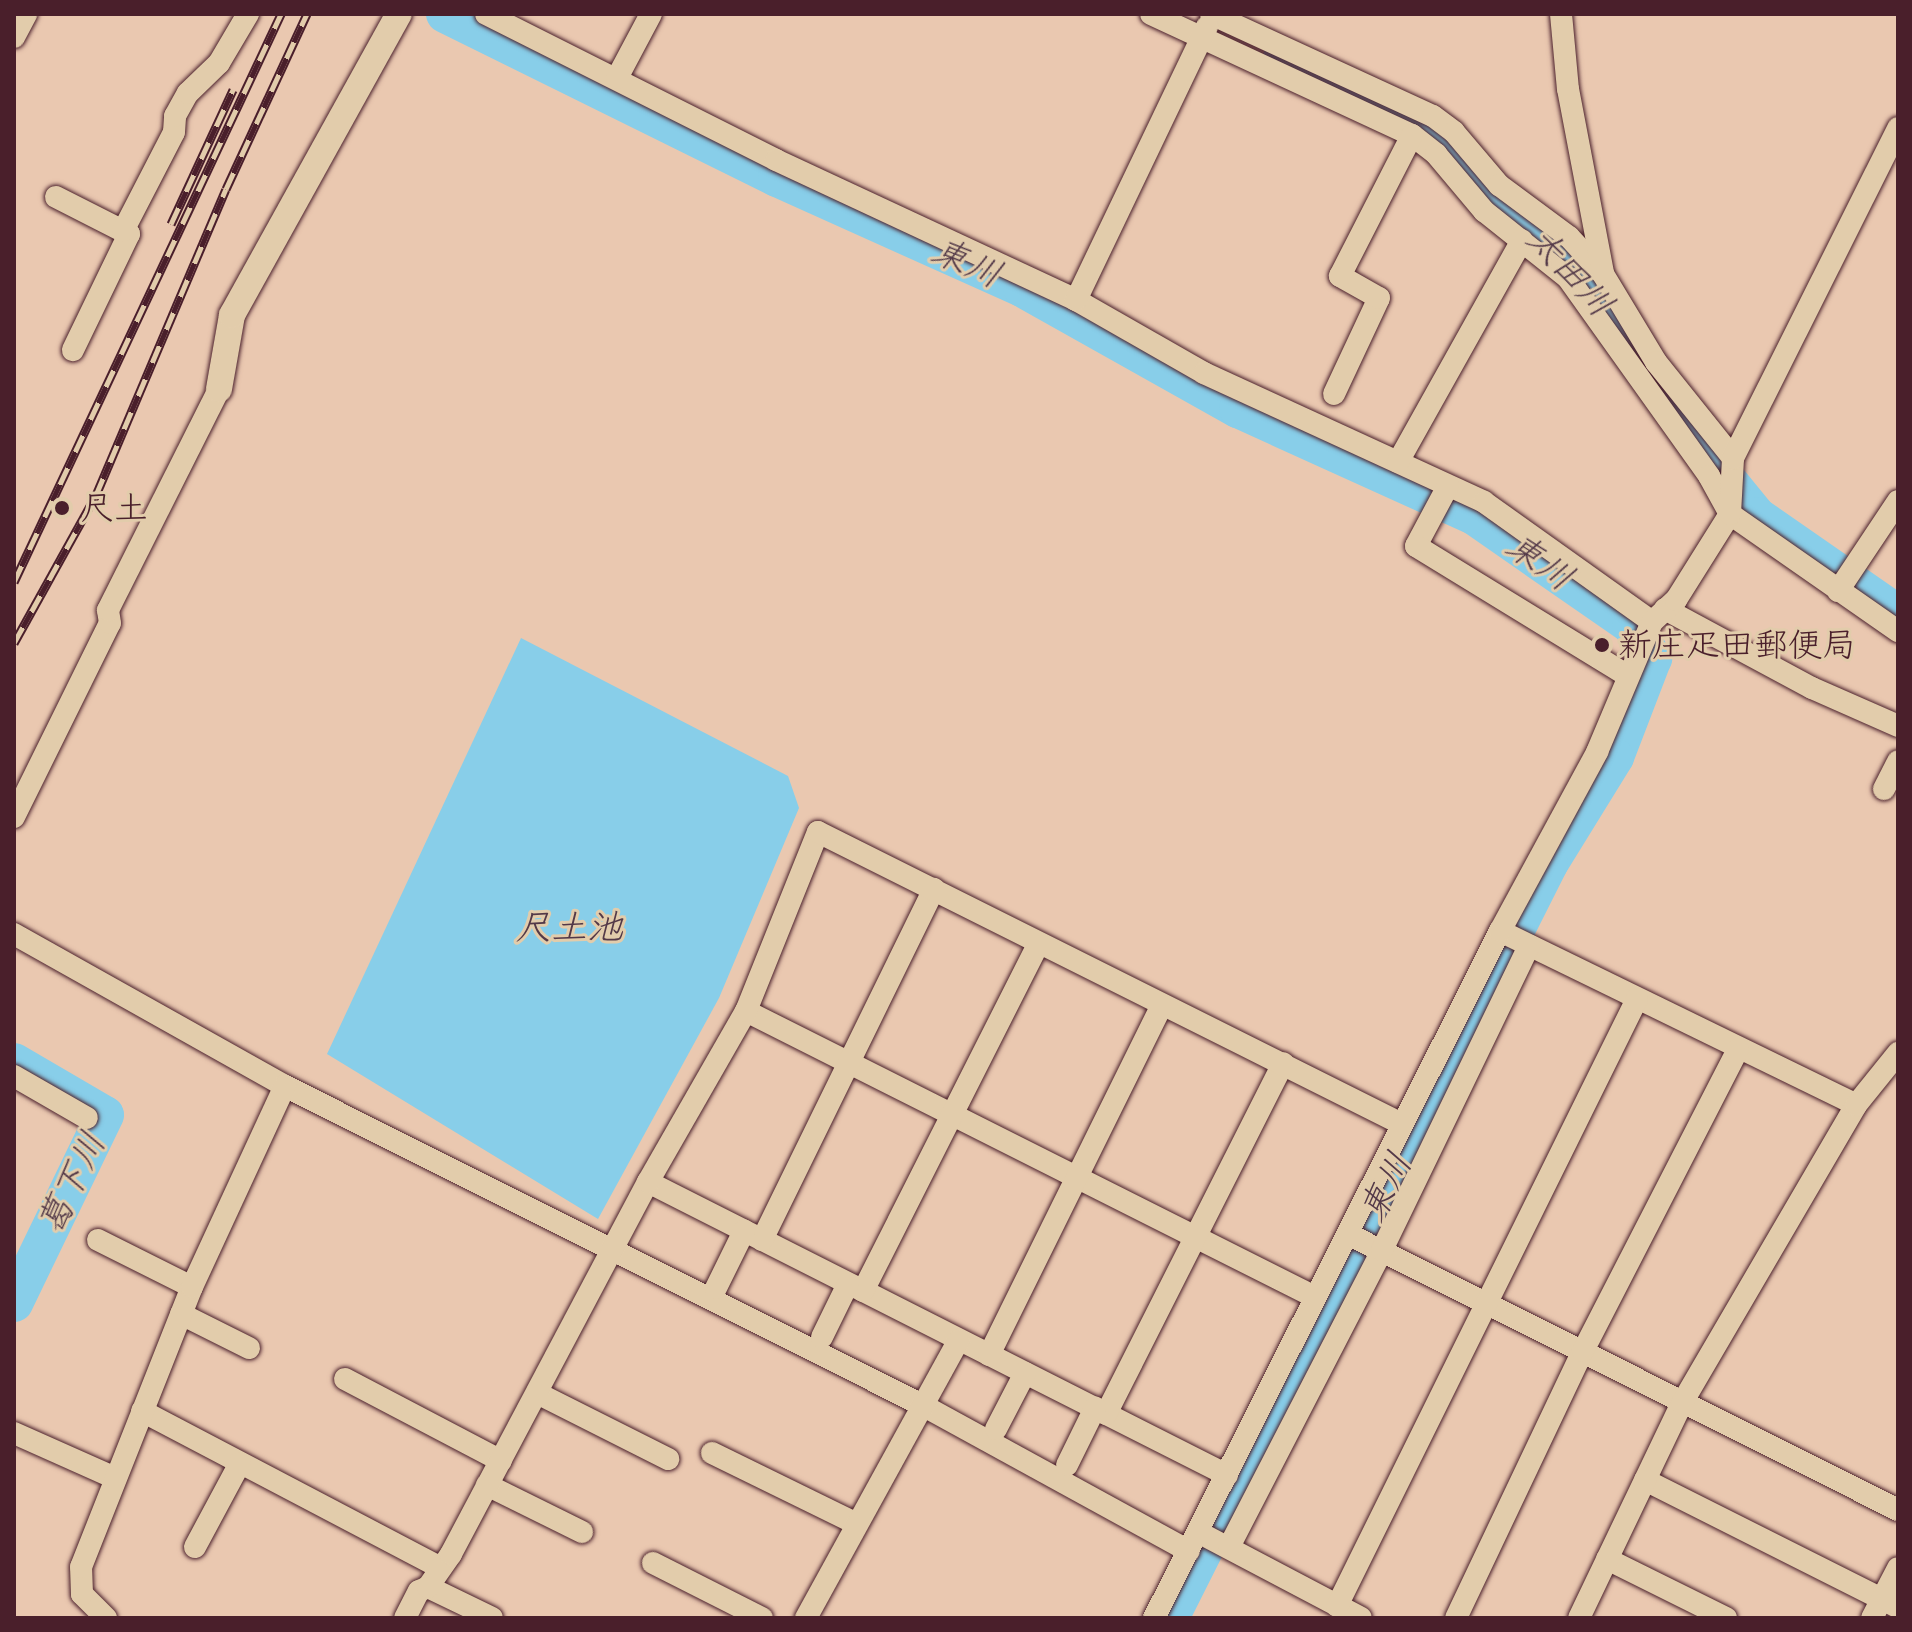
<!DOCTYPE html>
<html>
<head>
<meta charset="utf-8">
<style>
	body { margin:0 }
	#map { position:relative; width:1912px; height:1632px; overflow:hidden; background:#eac8b0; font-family:Caveat,"Klee One",sans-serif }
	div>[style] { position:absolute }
	.water>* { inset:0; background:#88cee9 }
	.river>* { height:38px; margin:-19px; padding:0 19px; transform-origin:19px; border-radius:19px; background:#88cee9 }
	.roads { filter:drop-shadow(0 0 2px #4a1f2b) drop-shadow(0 0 2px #4a1f2b) }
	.minor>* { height:22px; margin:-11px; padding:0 11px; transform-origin:11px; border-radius:11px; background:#e2ccab }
	.tertiary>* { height:26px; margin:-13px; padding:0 13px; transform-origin:13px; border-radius:13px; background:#e2ccab }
	.rail>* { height:9px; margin-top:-4.5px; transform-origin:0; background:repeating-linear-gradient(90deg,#e2ccab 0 18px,#4a1f2b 0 36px); box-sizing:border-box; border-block:2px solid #4a1f2b }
	.dots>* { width:22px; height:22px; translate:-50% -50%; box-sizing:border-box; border:4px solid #e2ccab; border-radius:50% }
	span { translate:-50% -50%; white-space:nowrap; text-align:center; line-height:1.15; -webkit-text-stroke:6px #e2ccab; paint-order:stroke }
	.poi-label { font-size:34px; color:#4a1f2b }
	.left { translate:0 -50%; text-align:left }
	.water-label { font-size:36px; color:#533948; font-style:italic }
	.frame { position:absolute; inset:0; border:16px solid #4a1f2b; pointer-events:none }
</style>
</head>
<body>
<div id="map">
	<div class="water">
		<i style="clip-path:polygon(521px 638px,788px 776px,799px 808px,719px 998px,598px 1219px,327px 1054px)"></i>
	</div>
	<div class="river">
		<i style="left:445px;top:14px;width:370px;rotate:26.3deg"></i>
		<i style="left:777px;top:178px;width:269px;rotate:24.2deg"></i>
		<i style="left:1022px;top:288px;width:248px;rotate:29.3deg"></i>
		<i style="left:1238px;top:409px;width:259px;rotate:24.4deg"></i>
		<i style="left:1474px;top:516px;width:191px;rotate:34.8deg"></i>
		<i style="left:1631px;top:625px;width:40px;rotate:56deg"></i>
		<i style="left:1653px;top:658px;width:106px;rotate:111deg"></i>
		<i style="left:1615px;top:757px;width:126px;rotate:121.7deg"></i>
		<i style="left:1549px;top:864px;width:844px;rotate:116.69deg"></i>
		<i style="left:1280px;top:62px;width:165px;rotate:24.4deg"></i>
		<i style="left:1430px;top:130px;width:64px;rotate:48.8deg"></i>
		<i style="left:1472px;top:178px;width:112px;rotate:39.2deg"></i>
		<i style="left:1559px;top:249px;width:63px;rotate:49.5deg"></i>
		<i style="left:1600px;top:297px;width:186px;rotate:56deg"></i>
		<i style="left:1704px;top:451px;width:84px;rotate:50.8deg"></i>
		<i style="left:1757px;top:516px;width:172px;rotate:34.8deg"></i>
		<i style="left:14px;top:1062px;width:105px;rotate:30.2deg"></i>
		<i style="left:105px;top:1115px;width:209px;rotate:115.8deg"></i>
	</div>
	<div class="roads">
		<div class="minor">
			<i style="left:486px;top:14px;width:325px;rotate:26.7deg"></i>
			<i style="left:776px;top:160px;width:331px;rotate:25deg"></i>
			<i style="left:1076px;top:300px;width:147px;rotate:29.7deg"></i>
			<i style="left:1204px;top:373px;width:308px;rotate:24.7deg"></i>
			<i style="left:1484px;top:502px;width:206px;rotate:35.5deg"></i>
			<i style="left:1151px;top:14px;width:288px;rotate:24.9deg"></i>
			<i style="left:1412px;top:135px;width:31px;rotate:38deg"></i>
			<i style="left:1436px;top:154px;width:75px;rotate:49.9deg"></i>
			<i style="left:1484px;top:211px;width:107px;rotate:38.6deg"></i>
			<i style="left:1568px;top:278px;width:243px;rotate:54.5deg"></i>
			<i style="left:1709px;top:476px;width:43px;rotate:61.1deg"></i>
			<i style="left:1730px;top:514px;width:205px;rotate:34.9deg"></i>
			<i style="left:1211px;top:14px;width:244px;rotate:24.7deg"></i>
			<i style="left:1433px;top:116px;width:26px;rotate:37deg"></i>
			<i style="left:1454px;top:132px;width:70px;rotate:49.7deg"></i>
			<i style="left:1499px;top:185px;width:87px;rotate:36.6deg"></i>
			<i style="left:1569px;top:237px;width:50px;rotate:47.4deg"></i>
			<i style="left:1603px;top:274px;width:103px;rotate:58.9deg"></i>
			<i style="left:1656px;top:362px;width:123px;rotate:51.3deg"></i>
			<i style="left:1561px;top:14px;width:75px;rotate:84.7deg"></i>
			<i style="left:1568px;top:89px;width:187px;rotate:79.2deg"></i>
			<i style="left:14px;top:37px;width:26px;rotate:-62deg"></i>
			<i style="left:617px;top:78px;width:72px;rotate:-62deg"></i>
			<i style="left:56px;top:197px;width:82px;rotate:26.9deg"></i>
			<i style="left:129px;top:234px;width:129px;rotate:115.8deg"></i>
			<i style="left:123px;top:231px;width:111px;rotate:-62.7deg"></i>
			<i style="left:174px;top:132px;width:16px;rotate:-86deg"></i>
			<i style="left:175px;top:116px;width:26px;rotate:-61deg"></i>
			<i style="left:188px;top:93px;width:43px;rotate:-44.1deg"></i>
			<i style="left:219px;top:63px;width:57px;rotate:-59.4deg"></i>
			<i style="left:1076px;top:300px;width:303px;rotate:-64.4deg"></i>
			<i style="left:1334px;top:394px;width:106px;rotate:-64.9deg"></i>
			<i style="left:1379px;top:298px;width:45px;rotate:-150.6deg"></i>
			<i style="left:1340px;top:276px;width:158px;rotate:-62.9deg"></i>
			<i style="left:1398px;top:462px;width:254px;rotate:-60.8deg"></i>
			<i style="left:1448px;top:486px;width:68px;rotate:118.1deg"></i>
			<i style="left:1416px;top:546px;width:249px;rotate:31.5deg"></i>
			<i style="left:1838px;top:591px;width:108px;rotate:-56.3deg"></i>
			<i style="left:1665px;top:609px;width:167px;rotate:28.3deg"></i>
			<i style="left:1812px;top:688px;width:94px;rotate:23.8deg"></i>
			<i style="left:1884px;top:789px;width:31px;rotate:-63deg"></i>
			<i style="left:14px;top:817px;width:216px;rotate:-63.7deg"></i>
			<i style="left:110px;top:623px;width:13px;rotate:-99deg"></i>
			<i style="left:108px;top:610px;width:247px;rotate:-63.3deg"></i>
			<i style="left:1500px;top:931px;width:396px;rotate:26deg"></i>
			<i style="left:14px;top:934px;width:311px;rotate:29.3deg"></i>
			<i style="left:285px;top:1086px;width:712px;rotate:26.6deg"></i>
			<i style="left:922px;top:1405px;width:304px;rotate:28.7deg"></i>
			<i style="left:746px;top:1011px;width:637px;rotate:26.69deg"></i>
			<i style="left:14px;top:1076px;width:84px;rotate:29.9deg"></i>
			<i style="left:648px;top:1182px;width:649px;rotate:26.84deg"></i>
			<i style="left:1348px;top:1234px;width:615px;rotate:26.65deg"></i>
			<i style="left:98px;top:1240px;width:105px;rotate:26.6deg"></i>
			<i style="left:762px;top:1240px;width:391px;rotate:-63.9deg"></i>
			<i style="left:716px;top:1288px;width:64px;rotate:-63.8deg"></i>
			<i style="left:863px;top:1291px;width:388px;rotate:-63.2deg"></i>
			<i style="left:181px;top:1314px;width:76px;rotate:26.6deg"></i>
			<i style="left:822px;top:1337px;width:59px;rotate:-63.9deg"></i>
			<i style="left:989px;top:1355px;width:390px;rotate:-63.7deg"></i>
			<i style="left:345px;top:1379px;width:176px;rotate:27.7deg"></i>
			<i style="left:537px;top:1393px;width:147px;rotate:26.7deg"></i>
			<i style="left:142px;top:1411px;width:335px;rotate:27.7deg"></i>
			<i style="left:1106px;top:1414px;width:393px;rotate:-63.2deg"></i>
			<i style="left:996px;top:1429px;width:63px;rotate:-62.6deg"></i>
			<i style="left:14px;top:1433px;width:111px;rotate:24deg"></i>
			<i style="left:712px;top:1453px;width:161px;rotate:26.1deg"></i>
			<i style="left:1067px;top:1465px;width:64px;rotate:-63.8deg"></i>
			<i style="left:1645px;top:1480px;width:283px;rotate:26.7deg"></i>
			<i style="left:487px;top:1485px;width:106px;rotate:26.3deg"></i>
			<i style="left:1198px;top:1532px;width:184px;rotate:27.8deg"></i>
			<i style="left:195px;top:1547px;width:95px;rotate:-61.8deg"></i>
			<i style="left:1229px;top:1547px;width:334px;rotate:-62.7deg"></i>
			<i style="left:1382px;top:1250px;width:338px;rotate:-64.2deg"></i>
			<i style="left:1607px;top:1559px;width:133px;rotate:26.4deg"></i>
			<i style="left:653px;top:1563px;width:122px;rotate:26.8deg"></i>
			<i style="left:428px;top:1587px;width:71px;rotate:25.8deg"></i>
			<i style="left:1337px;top:1606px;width:677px;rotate:-63.7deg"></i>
			<i style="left:106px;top:1618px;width:34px;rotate:-135deg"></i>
			<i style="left:82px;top:1594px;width:27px;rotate:-92deg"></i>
			<i style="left:81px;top:1567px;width:301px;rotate:-68.4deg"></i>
			<i style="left:192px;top:1287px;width:221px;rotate:-65.2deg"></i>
			<i style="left:405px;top:1618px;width:30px;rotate:-63deg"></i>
			<i style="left:419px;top:1591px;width:10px;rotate:-24deg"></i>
			<i style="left:428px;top:1587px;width:40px;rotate:-55.1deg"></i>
			<i style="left:451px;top:1554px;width:421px;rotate:-62.1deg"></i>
			<i style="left:648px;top:1182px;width:197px;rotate:-60.2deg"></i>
			<i style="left:746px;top:1011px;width:193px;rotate:-68.1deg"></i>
			<i style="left:818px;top:832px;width:653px;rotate:26.57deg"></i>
			<i style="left:806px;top:1618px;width:317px;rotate:-61.2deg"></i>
			<i style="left:1154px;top:1618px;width:769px;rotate:-63.27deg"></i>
			<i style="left:1500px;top:931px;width:204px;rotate:-61.5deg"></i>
			<i style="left:1597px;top:752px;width:141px;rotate:-67.1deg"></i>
			<i style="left:1652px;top:622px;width:33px;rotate:-43deg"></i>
			<i style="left:1676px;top:600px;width:102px;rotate:-57.9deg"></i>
			<i style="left:1730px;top:514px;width:56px;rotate:-86.9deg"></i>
			<i style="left:1733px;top:458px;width:369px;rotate:-63.4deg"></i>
			<i style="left:1456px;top:1618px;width:296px;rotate:-64.6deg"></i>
			<i style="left:1583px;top:1351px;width:339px;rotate:-62.8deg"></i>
			<i style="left:1579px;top:1618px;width:238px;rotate:-64.4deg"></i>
			<i style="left:1682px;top:1403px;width:345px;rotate:-59.7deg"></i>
			<i style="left:1856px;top:1105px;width:67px;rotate:-51.1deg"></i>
			<i style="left:1872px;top:1618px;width:56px;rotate:-62.5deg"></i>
		</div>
		<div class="tertiary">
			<i style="left:219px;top:389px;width:75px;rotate:-80deg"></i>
			<i style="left:232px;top:315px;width:344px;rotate:-61deg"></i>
		</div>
	</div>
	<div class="rail">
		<i style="left:171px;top:224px;width:148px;rotate:-65.2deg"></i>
		<i style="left:14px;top:582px;width:628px;rotate:-64.82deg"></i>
		<i style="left:14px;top:643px;width:169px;rotate:-61deg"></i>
		<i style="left:96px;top:495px;width:332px;rotate:-67deg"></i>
		<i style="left:226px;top:189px;width:193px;rotate:-65.2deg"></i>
	</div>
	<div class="dots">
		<i style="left:62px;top:508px;background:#4a1f2b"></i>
		<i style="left:1602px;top:645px;background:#4a1f2b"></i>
	</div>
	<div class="poi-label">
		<span class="left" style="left:80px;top:508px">尺土</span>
		<span class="left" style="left:1618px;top:645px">新庄疋田郵便局</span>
	</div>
	<div class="water-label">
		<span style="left:967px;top:263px;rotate:24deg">東川</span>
		<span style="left:1570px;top:272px;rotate:47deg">太田川</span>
		<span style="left:1540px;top:562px;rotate:35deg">東川</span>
		<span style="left:569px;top:928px">尺土池</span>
		<span style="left:72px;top:1183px;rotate:-64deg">葛下川</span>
		<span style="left:1386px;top:1187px;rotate:-63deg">東川</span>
	</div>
	<div class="frame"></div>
</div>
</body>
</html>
